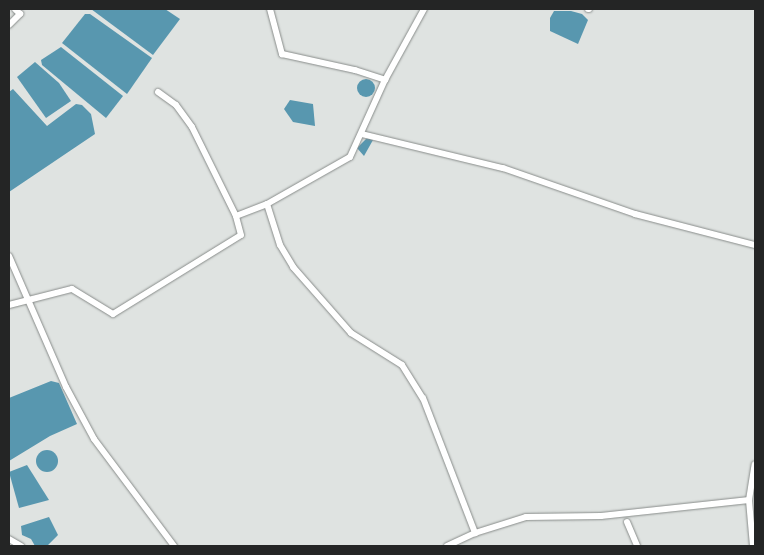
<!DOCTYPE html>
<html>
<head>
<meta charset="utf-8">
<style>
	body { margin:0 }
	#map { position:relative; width:764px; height:555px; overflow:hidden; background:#dfe3e1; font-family:Arial,sans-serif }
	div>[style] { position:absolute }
	.water>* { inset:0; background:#5897af }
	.round { border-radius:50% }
	.roads { filter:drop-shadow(0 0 1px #888c8a) drop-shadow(0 0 1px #888c8a) }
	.minor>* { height:6px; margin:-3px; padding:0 3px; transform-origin:3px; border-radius:3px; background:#fff }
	span { translate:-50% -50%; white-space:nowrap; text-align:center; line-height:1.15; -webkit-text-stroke:5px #ecf0ee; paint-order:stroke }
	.frame { position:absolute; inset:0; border:10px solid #242525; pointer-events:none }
</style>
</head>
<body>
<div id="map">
	<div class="water">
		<i style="clip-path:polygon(91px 9px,165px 9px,180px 19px,153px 55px)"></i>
		<i style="clip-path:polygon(554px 11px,571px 11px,582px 14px,588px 20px,578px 44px,550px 31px,550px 18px)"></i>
		<i style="clip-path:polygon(85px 14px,90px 14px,152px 58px,127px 94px,62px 43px)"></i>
		<i style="clip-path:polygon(61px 47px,123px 96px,106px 118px,42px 65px,41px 60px)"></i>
		<i style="clip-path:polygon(35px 62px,59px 83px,71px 101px,46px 118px,17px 77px)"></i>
		<i class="round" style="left:357px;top:79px;width:18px;height:18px"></i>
		<i style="clip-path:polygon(13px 89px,47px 126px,76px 104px,82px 105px,91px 114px,95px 134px,9px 192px,9px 92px)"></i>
		<i style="clip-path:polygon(290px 100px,313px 104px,315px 126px,293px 122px,284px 109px)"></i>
		<i style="clip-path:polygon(367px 138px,373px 140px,364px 156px,357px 148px)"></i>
		<i style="clip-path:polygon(51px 381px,59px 383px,77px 424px,50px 436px,9px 461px,9px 398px)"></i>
		<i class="round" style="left:36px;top:450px;width:22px;height:22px"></i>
		<i style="clip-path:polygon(27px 465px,49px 500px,19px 508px,9px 472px)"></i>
		<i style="clip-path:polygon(49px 517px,58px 535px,47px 546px,35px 546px,31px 539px,22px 535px,21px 526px)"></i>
	</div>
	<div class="roads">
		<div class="minor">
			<i style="left:270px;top:9px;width:47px;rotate:75.1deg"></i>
			<i style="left:282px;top:54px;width:75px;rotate:12.4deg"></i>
			<i style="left:355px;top:70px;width:32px;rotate:18deg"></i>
			<i style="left:588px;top:9px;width:1px"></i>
			<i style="left:9px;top:25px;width:16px;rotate:-45deg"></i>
			<i style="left:20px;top:14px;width:7px;rotate:-135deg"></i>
			<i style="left:158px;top:92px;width:22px;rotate:36deg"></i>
			<i style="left:176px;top:105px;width:27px;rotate:54deg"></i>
			<i style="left:192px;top:127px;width:99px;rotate:63.7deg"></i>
			<i style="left:362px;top:134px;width:145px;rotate:13.6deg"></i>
			<i style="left:503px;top:168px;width:140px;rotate:19.2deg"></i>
			<i style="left:635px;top:214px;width:124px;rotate:14.5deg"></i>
			<i style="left:267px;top:204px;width:43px;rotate:72.4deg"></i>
			<i style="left:280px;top:245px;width:26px;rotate:59deg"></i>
			<i style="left:293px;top:267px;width:88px;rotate:48.7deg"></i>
			<i style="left:351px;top:333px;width:60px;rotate:32.1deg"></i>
			<i style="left:402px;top:365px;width:39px;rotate:58deg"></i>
			<i style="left:423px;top:398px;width:145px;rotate:68.9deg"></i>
			<i style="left:9px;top:256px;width:143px;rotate:66.5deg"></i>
			<i style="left:66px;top:387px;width:59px;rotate:61.7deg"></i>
			<i style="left:94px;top:439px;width:134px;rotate:53.2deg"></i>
			<i style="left:9px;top:305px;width:65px;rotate:-14.3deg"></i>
			<i style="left:72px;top:289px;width:48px;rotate:31.4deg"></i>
			<i style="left:113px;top:314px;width:150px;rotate:-31.7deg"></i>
			<i style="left:241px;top:235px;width:20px;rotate:-105deg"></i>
			<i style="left:236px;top:216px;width:33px;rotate:-21deg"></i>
			<i style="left:267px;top:204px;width:95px;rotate:-29.5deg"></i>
			<i style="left:350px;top:157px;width:85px;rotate:-65.6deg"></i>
			<i style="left:385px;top:80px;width:81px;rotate:-61.2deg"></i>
			<i style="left:627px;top:522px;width:26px;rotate:67deg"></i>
			<i style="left:9px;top:539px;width:14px;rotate:30deg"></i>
			<i style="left:447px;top:546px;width:31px;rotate:-25deg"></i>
			<i style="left:475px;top:533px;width:53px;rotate:-17.4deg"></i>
			<i style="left:526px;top:517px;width:75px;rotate:-0.8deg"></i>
			<i style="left:601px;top:516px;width:149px;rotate:-6.2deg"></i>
			<i style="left:753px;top:546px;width:46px;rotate:-95deg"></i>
			<i style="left:749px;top:500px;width:36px;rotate:-81deg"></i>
		</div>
	</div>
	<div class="frame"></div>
</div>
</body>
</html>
